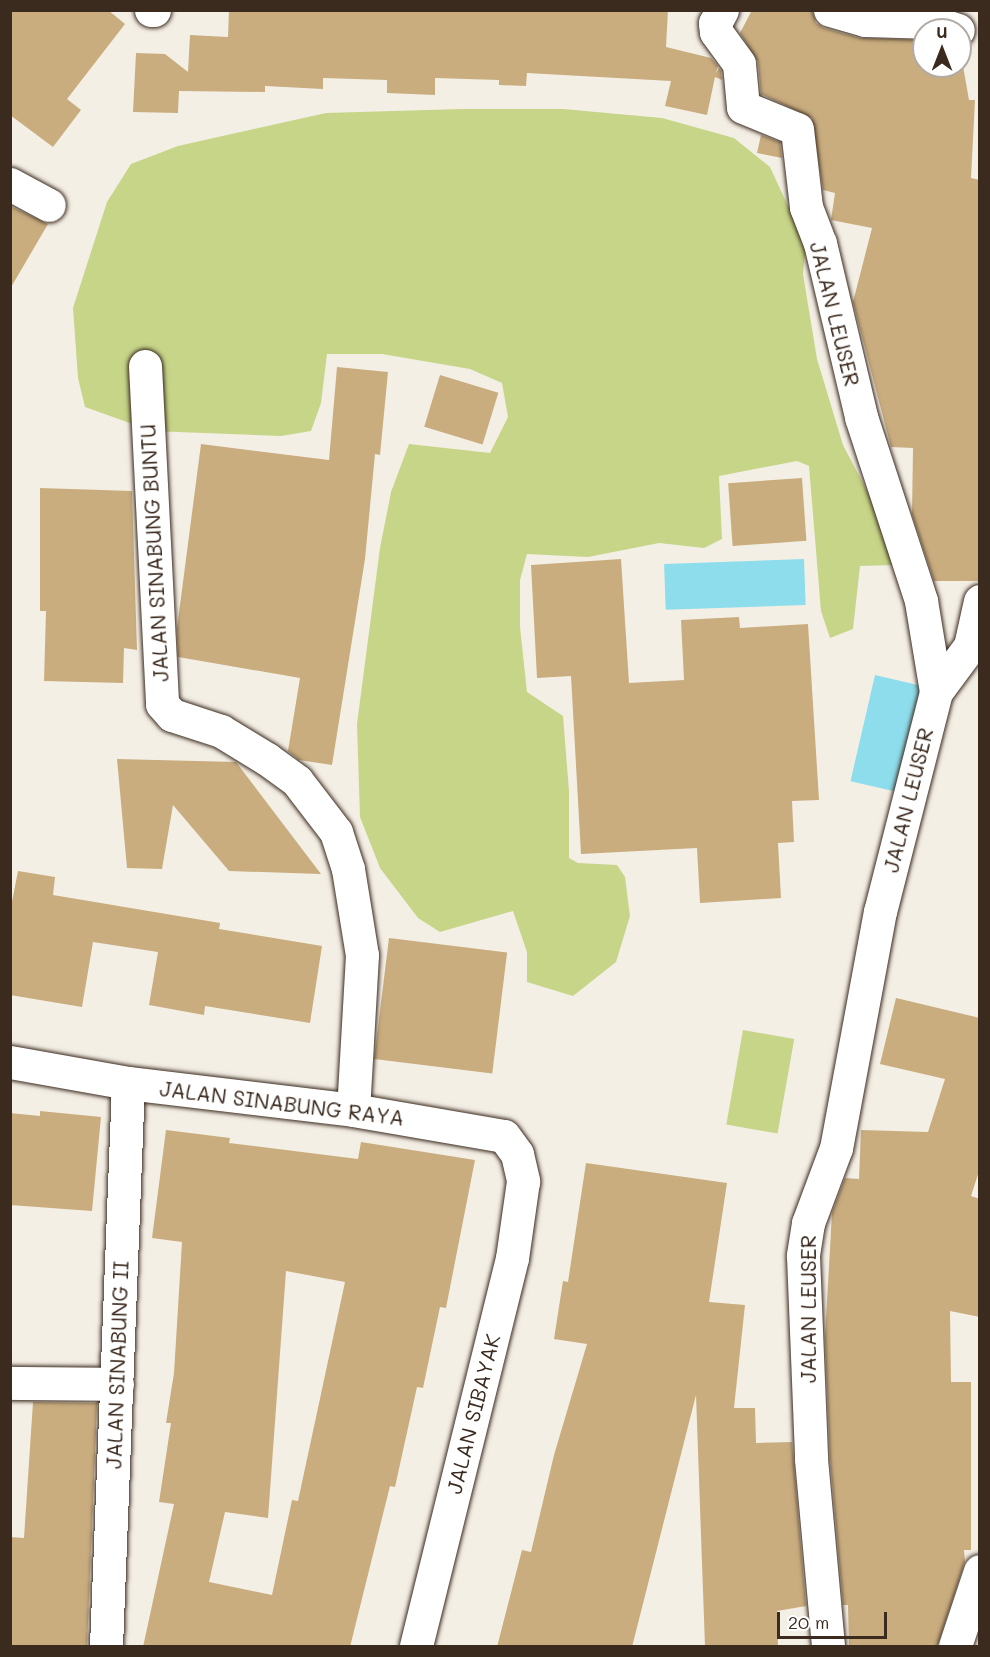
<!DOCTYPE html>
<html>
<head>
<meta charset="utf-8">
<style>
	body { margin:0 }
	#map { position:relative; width:990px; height:1657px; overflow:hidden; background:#f4efe5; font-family:Mali,sans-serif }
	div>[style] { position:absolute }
	.green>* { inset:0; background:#c6d588; transform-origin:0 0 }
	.water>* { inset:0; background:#8eddec; transform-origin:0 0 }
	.building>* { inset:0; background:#c9ad7f; transform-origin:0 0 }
	.roads { filter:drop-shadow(0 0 2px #3b2a1e) drop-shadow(0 0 2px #3b2a1e) }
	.street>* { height:33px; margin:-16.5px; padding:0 16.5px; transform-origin:16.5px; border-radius:16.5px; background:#fff }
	span { translate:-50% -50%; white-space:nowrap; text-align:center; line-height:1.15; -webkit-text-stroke:4.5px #fff; paint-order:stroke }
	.street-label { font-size:21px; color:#3b2a1e }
	.frame { position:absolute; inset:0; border:12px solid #3b2a1e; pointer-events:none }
	.north { position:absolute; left:912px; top:18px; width:60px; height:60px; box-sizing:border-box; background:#fff; border:2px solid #b1aaa5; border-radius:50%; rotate:0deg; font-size:16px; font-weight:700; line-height:24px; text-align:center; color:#3b2a1e }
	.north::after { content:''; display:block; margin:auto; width:21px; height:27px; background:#3b2a1e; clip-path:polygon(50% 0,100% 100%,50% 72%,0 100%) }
	.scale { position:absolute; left:777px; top:1612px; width:110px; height:27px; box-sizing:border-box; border:3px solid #3b2a1e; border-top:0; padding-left:8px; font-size:18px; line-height:21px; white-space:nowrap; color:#3b2a1e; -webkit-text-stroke:4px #fff; paint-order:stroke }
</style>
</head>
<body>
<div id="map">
	<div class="green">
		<i style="clip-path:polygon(461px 109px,563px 109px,662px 118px,734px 138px,770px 167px,806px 245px,803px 274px,817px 359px,843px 445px,909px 571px,894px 565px,860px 566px,853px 629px,830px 638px,821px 611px,809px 466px,797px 461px,719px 476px,722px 539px,704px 548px,659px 543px,588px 557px,527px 554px,520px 580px,520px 627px,527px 692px,563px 716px,569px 791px,569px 858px,578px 863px,617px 865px,625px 877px,630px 916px,616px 962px,573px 996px,527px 982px,527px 952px,513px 911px,440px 932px,418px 918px,380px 868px,360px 817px,357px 724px,380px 548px,391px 492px,409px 444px,490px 453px,508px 417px,502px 383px,470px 369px,382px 354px,327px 354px,321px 403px,311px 431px,281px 436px,152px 431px,85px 407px,78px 378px,73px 308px,107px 202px,131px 164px,178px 146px,326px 113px)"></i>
		<i style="left:743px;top:1030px;width:52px;height:96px;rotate:10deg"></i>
	</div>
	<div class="water">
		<i style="left:804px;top:559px;width:46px;height:140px;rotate:88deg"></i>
		<i style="left:875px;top:675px;width:54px;height:109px;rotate:13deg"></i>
	</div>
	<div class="building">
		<i style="clip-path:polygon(10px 10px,108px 10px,125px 24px,67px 99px,81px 110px,53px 147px,10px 115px)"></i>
		<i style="clip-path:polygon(229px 10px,668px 10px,666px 47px,711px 58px,718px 66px,716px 73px,719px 68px,721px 71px,722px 80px,715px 77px,707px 115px,665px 106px,671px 81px,527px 73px,526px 86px,499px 85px,499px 80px,435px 78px,435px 95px,387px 93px,387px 80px,323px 78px,323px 89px,265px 86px,265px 92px,179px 91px,178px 113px,133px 112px,136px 53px,165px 54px,188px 72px,190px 35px,228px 37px)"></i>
		<i style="clip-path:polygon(752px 10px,812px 10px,816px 23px,824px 28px,860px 38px,924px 40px,924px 66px,960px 66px,962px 60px,969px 100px,975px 100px,971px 178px,980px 180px,980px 581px,934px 581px,912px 514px,913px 448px,891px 447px,853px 302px,872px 228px,831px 220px,835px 193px,823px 190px,812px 118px,761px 94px,758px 62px,740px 33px)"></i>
		<i style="clip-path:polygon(761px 135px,780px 142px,782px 158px,757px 153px)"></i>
		<i style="clip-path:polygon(10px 206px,48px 224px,10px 289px)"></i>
		<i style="clip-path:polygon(337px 367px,388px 372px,380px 455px,375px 454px,365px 559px,332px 765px,299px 760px,288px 751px,300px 678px,178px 657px,177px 628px,201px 444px,329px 460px)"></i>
		<i style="left:440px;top:375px;width:61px;height:54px;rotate:17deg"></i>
		<i style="left:802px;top:478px;width:63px;height:74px;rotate:86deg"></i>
		<i style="clip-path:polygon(40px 488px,132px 491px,137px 650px,124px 648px,123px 683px,44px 681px,46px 611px,40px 611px)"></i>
		<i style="clip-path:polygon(621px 559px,629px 683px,684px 680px,681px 620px,739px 617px,740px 628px,808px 624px,819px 800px,792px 801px,794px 842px,778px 843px,781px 898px,700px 903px,697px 848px,581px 854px,571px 676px,537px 678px,531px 565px)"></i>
		<i style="clip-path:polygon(117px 759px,236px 762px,321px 874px,229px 871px,173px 805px,162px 869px,127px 868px)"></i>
		<i style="clip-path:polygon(18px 871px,55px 877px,53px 895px,220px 923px,219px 929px,322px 946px,310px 1023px,205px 1006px,204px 1015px,149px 1005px,158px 952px,93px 942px,82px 1007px,10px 995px,10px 912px)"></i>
		<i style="left:389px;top:938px;width:119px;height:122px;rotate:7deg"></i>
		<i style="clip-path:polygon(896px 998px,980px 1018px,980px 1168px,971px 1196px,980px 1199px,980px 1317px,950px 1311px,951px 1382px,971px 1382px,971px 1550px,964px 1550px,965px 1561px,937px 1647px,849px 1647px,848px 1605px,843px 1605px,830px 1458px,825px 1337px,832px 1213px,845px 1178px,859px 1179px,861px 1130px,928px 1132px,945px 1079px,880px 1064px)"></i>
		<i style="clip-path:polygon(40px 1111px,101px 1117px,92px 1211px,10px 1205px,10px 1113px,40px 1116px)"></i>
		<i style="clip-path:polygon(evenodd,166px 1130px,230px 1138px,229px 1143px,358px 1159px,361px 1142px,475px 1160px,446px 1308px,440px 1307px,423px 1388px,417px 1387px,395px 1487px,390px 1486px,350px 1647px,143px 1647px,174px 1504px,159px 1502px,171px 1423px,166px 1423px,174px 1373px,182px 1242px,152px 1238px,166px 1130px,286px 1271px,345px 1282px,298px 1501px,292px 1500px,272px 1595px,209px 1582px,225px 1512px,268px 1518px,286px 1271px)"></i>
		<i style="clip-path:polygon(586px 1163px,727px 1183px,709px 1302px,745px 1305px,734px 1408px,755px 1408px,756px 1443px,792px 1442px,806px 1606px,777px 1611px,778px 1647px,705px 1647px,696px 1395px,632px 1647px,497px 1647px,522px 1550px,531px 1552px,554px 1455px,587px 1344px,554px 1339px,563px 1281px,568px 1282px)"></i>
		<i style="clip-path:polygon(33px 1402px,97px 1403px,87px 1647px,10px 1647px,10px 1537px,24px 1538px)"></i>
	</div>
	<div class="roads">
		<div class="street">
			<i style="left:151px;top:10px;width:3px"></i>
			<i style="left:722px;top:10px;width:15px;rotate:118deg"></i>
			<i style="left:715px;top:23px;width:9px;rotate:84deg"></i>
			<i style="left:716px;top:32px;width:39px;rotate:54deg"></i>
			<i style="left:739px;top:64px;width:43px;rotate:84.7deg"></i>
			<i style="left:743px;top:107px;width:58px;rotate:22.2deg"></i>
			<i style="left:797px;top:129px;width:79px;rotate:83.4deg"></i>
			<i style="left:806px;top:207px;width:39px;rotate:69deg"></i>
			<i style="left:820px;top:243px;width:179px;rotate:76.7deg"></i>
			<i style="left:861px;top:417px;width:194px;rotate:71.9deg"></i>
			<i style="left:921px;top:601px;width:92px;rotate:80.6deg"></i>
			<i style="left:936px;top:692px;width:226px;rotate:104.3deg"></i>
			<i style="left:880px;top:911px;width:241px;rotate:100.5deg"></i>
			<i style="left:836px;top:1148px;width:80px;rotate:110.5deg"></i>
			<i style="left:808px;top:1223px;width:33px;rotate:99deg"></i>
			<i style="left:803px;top:1256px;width:203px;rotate:87.7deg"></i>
			<i style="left:811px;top:1459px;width:188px;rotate:84.8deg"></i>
			<i style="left:830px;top:10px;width:36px;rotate:16deg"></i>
			<i style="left:865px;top:20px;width:68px;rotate:1.7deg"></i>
			<i style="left:933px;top:22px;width:26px;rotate:18deg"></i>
			<i style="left:10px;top:184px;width:44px;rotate:28.3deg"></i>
			<i style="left:145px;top:366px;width:338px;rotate:87.1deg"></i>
			<i style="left:162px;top:704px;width:15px;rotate:48deg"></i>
			<i style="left:172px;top:715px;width:52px;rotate:18.1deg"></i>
			<i style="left:221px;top:731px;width:54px;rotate:31.3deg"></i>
			<i style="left:267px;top:759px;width:37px;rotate:36deg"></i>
			<i style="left:297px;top:781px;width:64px;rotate:52.6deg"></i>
			<i style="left:336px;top:832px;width:39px;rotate:72deg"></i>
			<i style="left:348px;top:869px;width:87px;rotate:80.8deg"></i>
			<i style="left:362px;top:955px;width:155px;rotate:93.3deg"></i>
			<i style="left:936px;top:692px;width:57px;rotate:-53.5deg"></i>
			<i style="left:970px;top:646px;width:46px;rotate:-77.5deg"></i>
			<i style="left:10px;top:1062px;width:120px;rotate:10.1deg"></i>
			<i style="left:128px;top:1083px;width:227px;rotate:6.8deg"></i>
			<i style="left:353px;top:1110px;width:153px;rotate:9.8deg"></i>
			<i style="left:504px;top:1136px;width:22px;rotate:54deg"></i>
			<i style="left:517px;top:1154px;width:28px;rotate:77deg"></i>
			<i style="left:523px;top:1181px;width:78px;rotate:98.1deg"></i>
			<i style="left:512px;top:1258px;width:400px;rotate:103.9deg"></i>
			<i style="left:10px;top:1383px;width:107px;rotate:0.5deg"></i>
			<i style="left:106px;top:1646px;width:563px;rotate:-87.76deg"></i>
			<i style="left:955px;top:1646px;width:79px;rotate:-71.6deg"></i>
		</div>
	</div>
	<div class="street-label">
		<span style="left:835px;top:314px;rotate:76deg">JALAN LEUSER</span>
		<span style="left:154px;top:553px;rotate:-93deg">JALAN SINABUNG BUNTU</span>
		<span style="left:908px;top:800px;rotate:-76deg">JALAN LEUSER</span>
		<span style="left:282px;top:1103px;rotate:7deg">JALAN SINABUNG RAYA</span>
		<span style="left:808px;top:1309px;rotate:-90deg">JALAN LEUSER</span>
		<span style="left:117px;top:1365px;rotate:-88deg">JALAN SINABUNG II</span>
		<span style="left:473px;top:1414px;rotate:-76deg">JALAN SIBAYAK</span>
	</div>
	<div class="frame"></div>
	<div class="north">U</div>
	<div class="scale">20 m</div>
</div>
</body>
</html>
